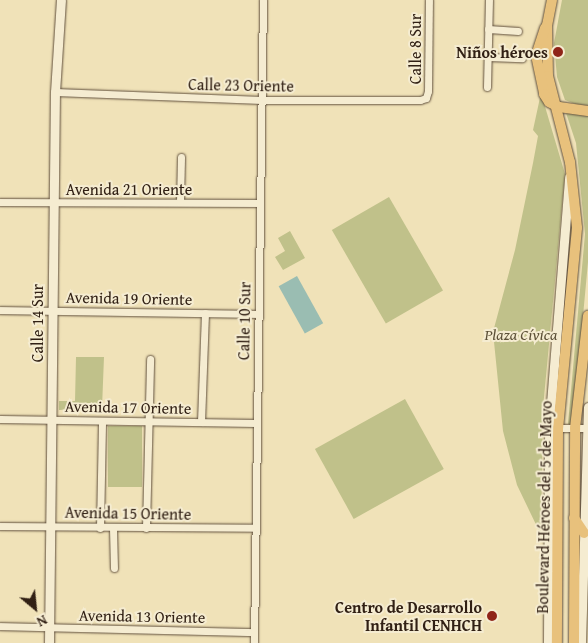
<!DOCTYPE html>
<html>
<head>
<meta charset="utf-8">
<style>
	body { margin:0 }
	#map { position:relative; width:588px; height:643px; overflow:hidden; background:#f0e2b8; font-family:"Gentium Book Plus",serif }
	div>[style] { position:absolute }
	.green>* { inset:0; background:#c0c18a; transform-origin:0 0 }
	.water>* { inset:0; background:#9abdb2; transform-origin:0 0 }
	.roads { filter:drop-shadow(0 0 1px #61503d) drop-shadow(0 0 1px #61503d) }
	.street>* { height:7px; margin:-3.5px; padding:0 3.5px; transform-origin:3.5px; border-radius:3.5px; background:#f5ecd1 }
	.secondary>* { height:9px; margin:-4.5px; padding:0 4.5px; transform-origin:4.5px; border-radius:4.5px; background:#f5ecd1 }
	.primary>* { height:10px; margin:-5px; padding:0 5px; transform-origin:5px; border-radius:5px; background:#e8c17c }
	.dots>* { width:14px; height:14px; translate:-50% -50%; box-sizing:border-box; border:2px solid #f5ecd1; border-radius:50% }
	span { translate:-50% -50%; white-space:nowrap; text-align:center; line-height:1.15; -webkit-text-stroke:4px #f5ecd1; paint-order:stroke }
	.street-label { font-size:16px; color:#312014 }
	.poi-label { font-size:16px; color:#312014; font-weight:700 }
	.right { translate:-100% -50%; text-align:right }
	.park-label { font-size:16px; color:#5c5037; font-style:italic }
	.north { position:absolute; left:10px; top:583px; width:50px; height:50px; -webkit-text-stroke:4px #f5ecd1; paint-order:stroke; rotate:152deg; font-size:14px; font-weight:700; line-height:20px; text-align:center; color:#312014 }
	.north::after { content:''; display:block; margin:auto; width:18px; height:22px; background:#312014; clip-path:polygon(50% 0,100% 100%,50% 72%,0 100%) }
</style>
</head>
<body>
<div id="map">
	<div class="green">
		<i style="clip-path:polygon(562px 0,588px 0,588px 109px,565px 100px,557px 77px,554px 43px)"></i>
		<i style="clip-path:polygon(541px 93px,565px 174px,543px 408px,541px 535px,517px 485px,503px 431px,493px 332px,515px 250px,533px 163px,538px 136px,533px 130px)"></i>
		<i style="clip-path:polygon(566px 113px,588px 115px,588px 262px,573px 424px,568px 424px,585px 234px,576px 143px)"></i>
		<i style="left:389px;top:197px;width:108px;height:66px;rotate:60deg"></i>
		<i style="clip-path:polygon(290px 231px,305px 258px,283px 270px,275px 257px,285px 251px,278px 238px)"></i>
		<i style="clip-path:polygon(76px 357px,104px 357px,102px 408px,59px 410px,59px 401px,75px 401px)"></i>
		<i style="left:405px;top:399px;width:80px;height:103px;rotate:61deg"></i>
		<i style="left:108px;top:426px;width:34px;height:61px"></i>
	</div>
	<div class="water">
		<i style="left:297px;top:276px;width:54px;height:21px;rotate:61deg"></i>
	</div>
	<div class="roads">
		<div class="street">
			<i style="left:488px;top:29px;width:30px;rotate:4deg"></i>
			<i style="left:488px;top:57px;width:34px;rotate:2deg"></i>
			<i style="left:487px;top:87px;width:87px;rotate:-88.7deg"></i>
			<i style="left:55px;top:92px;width:207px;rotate:2.2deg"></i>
			<i style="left:262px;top:100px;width:158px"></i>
			<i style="left:420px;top:100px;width:6px;rotate:-18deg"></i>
			<i style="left:426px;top:98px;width:7px;rotate:-74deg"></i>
			<i style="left:428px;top:91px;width:91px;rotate:-89.4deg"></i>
			<i style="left:0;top:202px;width:259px;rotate:0.2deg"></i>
			<i style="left:180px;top:202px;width:45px;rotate:-88.7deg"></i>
			<i style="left:0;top:310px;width:257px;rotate:0.9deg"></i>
			<i style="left:0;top:419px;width:256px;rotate:0.9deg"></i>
			<i style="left:201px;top:422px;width:109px;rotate:-87.9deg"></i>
			<i style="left:556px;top:428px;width:32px"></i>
			<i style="left:0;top:526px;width:255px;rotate:0.4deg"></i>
			<i style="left:100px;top:528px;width:107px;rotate:-88.9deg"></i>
			<i style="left:113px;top:528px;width:40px;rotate:88.6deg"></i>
			<i style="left:146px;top:528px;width:169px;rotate:-88.6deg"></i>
			<i style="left:0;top:626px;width:254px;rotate:1.4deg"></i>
			<i style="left:254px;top:643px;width:643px;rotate:-89.2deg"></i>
		</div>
		<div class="secondary">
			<i style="left:49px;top:643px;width:551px;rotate:-89.38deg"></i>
			<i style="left:55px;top:92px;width:92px;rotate:-86.3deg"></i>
			<i style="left:548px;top:643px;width:215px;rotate:-89.7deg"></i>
			<i style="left:549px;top:428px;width:252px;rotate:-85.4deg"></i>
			<i style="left:581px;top:643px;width:236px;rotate:-88.3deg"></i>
		</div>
		<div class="primary">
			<i style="left:552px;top:0;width:25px;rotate:101deg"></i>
			<i style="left:547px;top:25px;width:51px;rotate:88.9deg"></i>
			<i style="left:548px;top:76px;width:89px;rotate:75.7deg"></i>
			<i style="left:570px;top:162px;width:66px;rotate:83.9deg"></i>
			<i style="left:577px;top:228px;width:201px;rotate:95.4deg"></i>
			<i style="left:558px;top:428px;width:215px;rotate:90.3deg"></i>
			<i style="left:545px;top:28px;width:28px;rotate:108deg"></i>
			<i style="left:536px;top:55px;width:40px;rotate:78deg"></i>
			<i style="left:544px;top:94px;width:9px;rotate:58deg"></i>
			<i style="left:549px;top:102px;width:11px;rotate:27deg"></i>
			<i style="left:559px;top:107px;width:29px;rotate:8deg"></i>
			<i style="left:574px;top:518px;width:18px;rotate:56deg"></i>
			<i style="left:574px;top:643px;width:215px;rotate:-89.7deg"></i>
			<i style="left:575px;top:428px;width:113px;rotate:-83.4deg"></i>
		</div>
	</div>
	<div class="dots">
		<i style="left:558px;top:52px;background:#8f2418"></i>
		<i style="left:492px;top:616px;background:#8f2418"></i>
	</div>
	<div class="street-label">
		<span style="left:415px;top:49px;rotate:-90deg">Calle 8 Sur</span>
		<span style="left:241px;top:85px;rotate:1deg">Calle 23 Oriente</span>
		<span style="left:129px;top:189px">Avenida 21 Oriente</span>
		<span style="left:129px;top:298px;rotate:1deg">Avenida 19 Oriente</span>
		<span style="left:244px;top:321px;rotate:-89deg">Calle 10 Sur</span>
		<span style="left:37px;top:323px;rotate:-90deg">Calle 14 Sur</span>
		<span style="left:128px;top:407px;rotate:1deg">Avenida 17 Oriente</span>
		<span style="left:544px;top:507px;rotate:-89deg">Boulevard Héroes del 5 de Mayo</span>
		<span style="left:128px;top:513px;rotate:1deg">Avenida 15 Oriente</span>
		<span style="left:142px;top:616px;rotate:1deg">Avenida 13 Oriente</span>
	</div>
	<div class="poi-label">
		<span class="right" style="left:548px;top:52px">Niños héroes</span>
		<span class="right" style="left:482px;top:616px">Centro de Desarrollo<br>Infantil CENHCH</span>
	</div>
	<div class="park-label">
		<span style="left:521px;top:334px">Plaza Cívica</span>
	</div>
	<div class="north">N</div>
</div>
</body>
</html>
